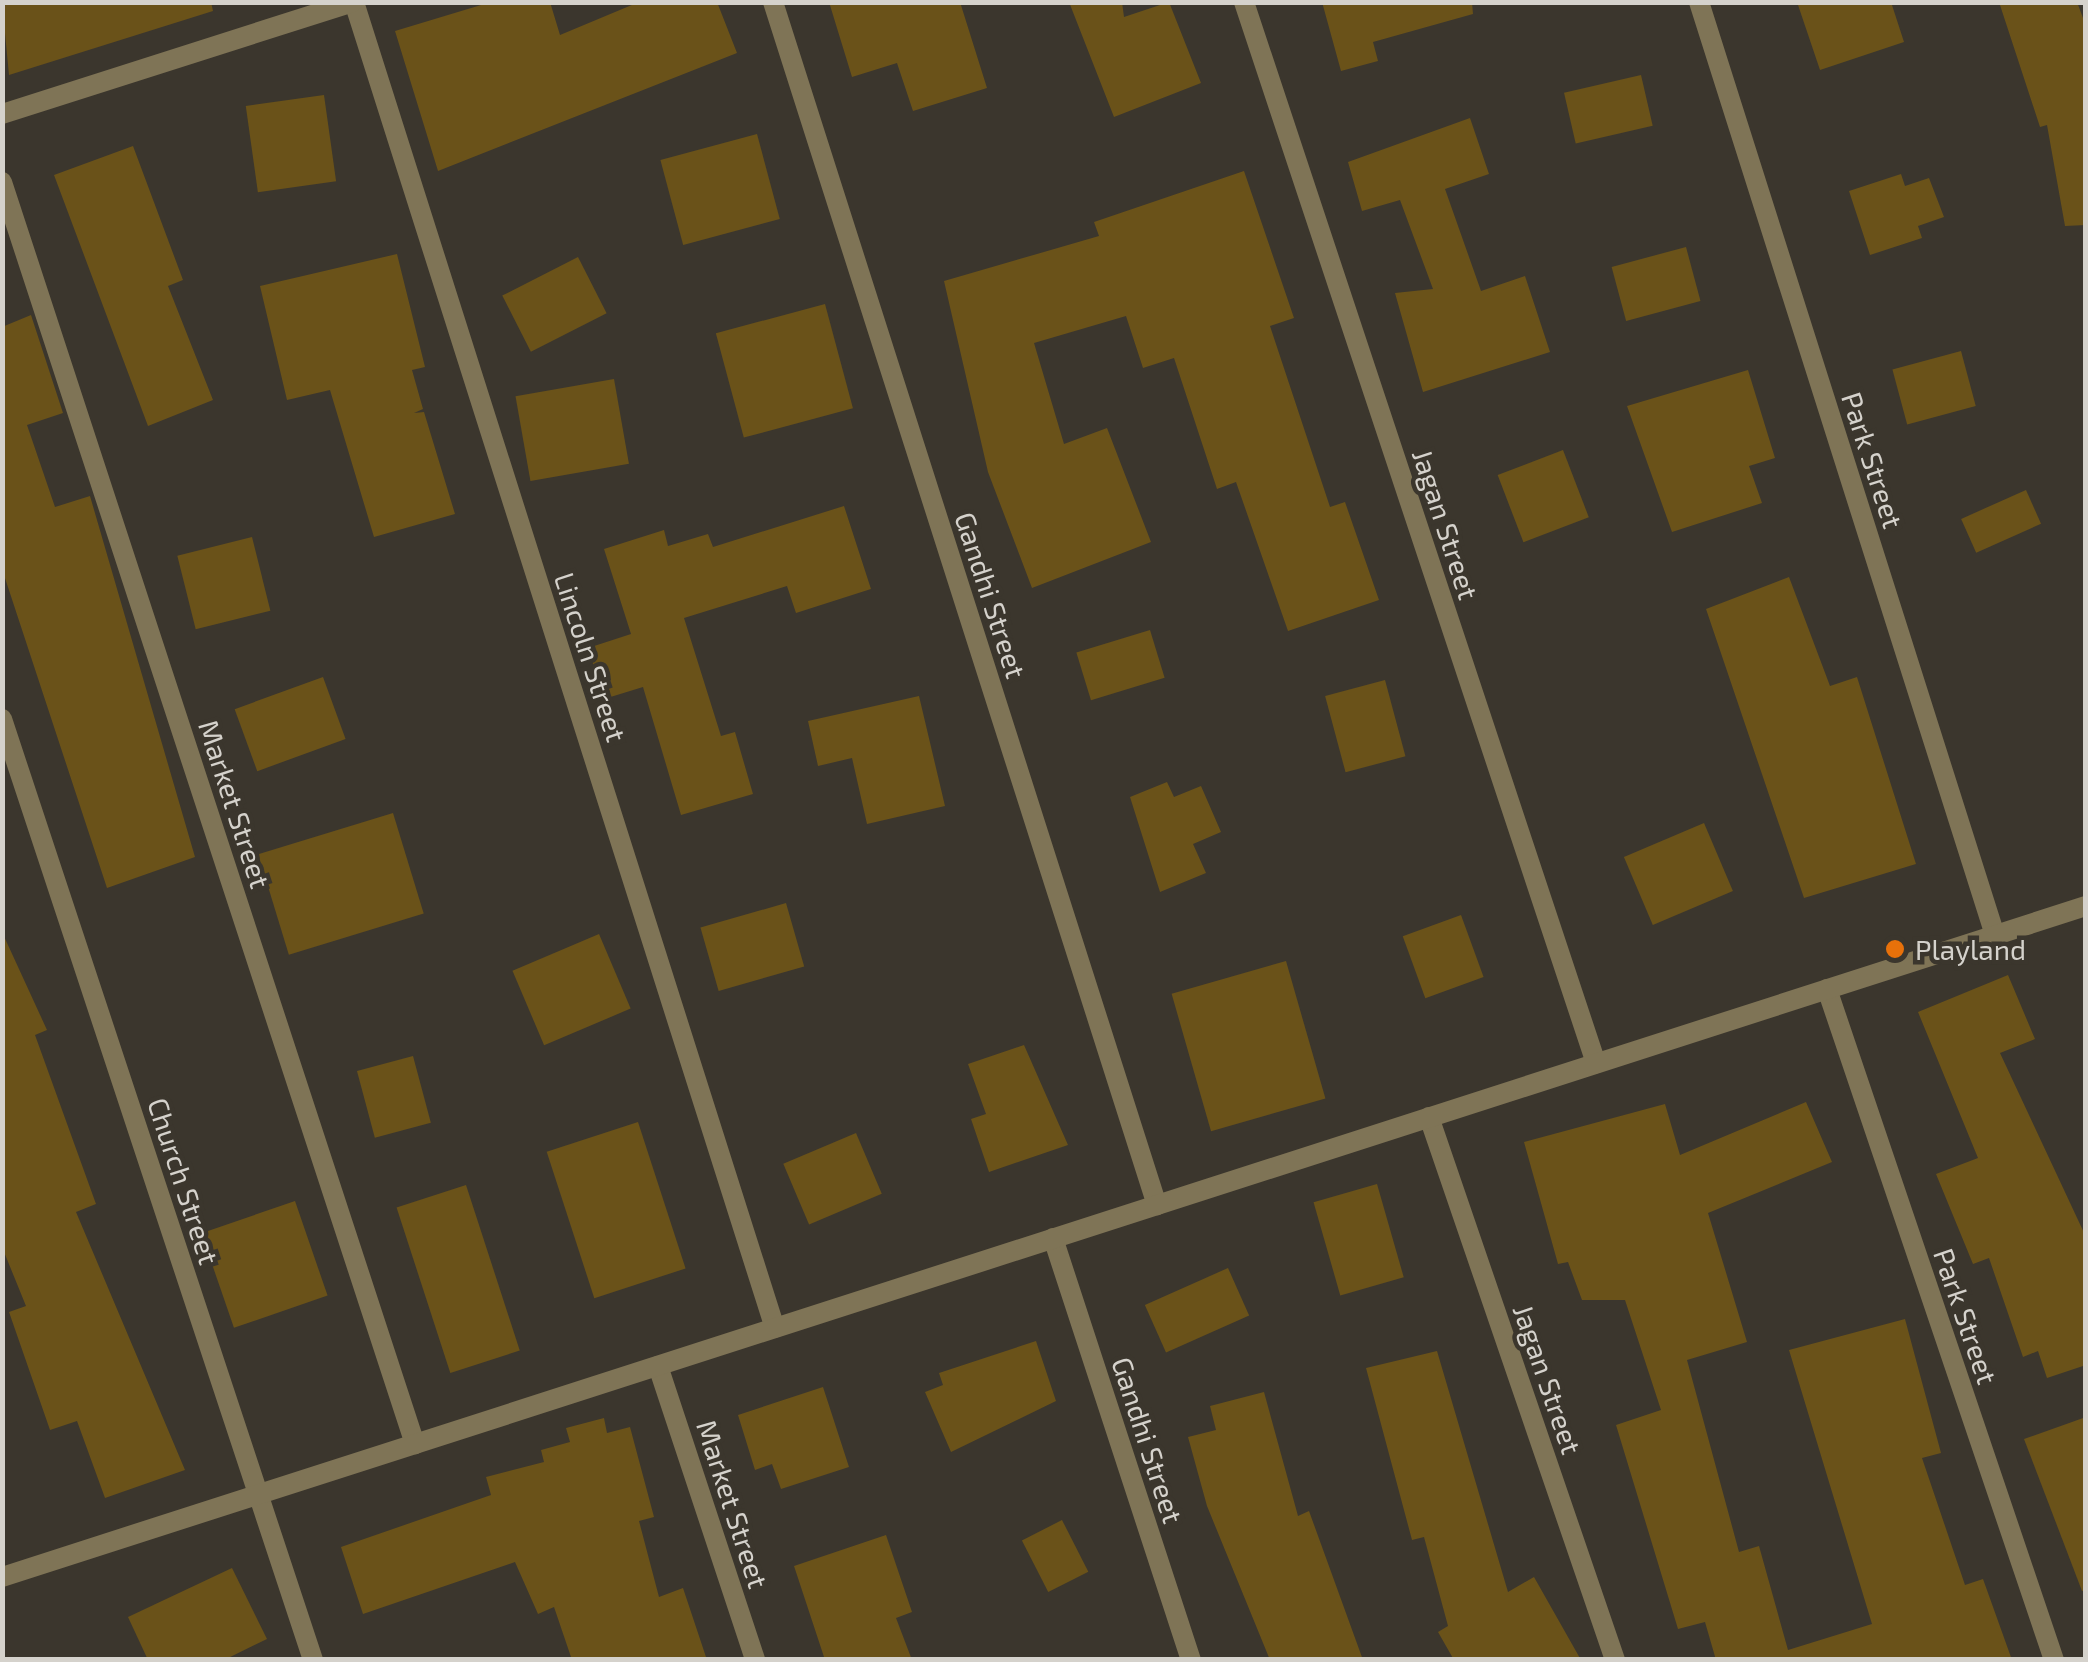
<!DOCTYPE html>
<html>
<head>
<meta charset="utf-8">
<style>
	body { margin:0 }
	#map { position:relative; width:2088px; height:1662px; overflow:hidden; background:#3b362d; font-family:"Exo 2",sans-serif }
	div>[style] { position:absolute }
	.building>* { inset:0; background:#6a5219; transform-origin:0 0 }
	.minor>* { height:20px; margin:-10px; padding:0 10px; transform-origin:10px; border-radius:10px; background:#7f7456 }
	.dots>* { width:28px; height:28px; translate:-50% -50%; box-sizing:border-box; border:5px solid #3b362d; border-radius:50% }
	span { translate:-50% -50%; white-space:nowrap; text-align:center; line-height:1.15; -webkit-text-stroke:9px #3b362d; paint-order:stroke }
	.street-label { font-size:28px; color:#d5d2cc }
	.poi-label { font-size:28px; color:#d5d2cc }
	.left { translate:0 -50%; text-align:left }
	.frame { position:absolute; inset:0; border:5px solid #d5d2cc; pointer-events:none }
</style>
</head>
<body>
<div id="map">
	<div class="building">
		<i style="clip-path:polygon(2px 2px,211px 2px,213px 11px,9px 75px)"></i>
		<i style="clip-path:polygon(491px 2px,550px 2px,560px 35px,639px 2px,717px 2px,737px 53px,438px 171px,395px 31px)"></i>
		<i style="clip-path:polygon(829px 2px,960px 2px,987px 88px,913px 111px,897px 63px,852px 77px)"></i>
		<i style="clip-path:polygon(1069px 2px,1122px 2px,1124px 17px,1169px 2px,1201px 83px,1114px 117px)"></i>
		<i style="clip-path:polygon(1322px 2px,1472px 2px,1473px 14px,1373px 42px,1378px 61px,1341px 71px)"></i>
		<i style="clip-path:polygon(1797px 2px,1891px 2px,1904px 42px,1820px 70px)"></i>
		<i style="clip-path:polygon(1999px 2px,2077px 2px,2086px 26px,2086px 225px,2065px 226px,2047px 125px,2040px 127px)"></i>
		<i style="left:1641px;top:75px;width:52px;height:79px;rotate:77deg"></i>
		<i style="left:324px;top:95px;width:87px;height:79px;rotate:82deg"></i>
		<i style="clip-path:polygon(1470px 118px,1489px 174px,1445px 189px,1481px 291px,1525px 276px,1550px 352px,1423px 392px,1395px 293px,1433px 289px,1400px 200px,1362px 211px,1348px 162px)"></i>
		<i style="left:757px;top:134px;width:88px;height:100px;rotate:75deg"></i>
		<i style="clip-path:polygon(133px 146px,183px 280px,168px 286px,213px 400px,148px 426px,54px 175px)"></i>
		<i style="clip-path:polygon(1244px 171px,1294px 318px,1270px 326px,1330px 507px,1345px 502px,1379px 600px,1288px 631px,1236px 482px,1217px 489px,1174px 358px,1143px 368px,1126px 316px,1034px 343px,1064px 444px,1107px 428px,1151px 542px,1032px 588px,988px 472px,944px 281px,1099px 236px,1094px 222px)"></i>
		<i style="clip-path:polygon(1901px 174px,1905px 186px,1929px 178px,1944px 217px,1918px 226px,1922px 238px,1870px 255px,1849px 191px)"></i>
		<i style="left:1686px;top:247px;width:56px;height:77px;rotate:75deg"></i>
		<i style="clip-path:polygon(397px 254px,425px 367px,412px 370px,423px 409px,414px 413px,424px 412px,455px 514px,374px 537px,330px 390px,287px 400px,260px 286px)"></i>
		<i style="left:578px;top:257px;width:63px;height:85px;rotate:63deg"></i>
		<i style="left:825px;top:304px;width:108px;height:113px;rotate:75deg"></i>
		<i style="clip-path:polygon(31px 315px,63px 413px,27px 425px,55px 507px,90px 496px,195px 857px,107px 888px,2px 569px,2px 327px)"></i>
		<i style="left:1961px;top:351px;width:57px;height:71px;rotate:75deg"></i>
		<i style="clip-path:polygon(1748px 370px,1775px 458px,1749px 466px,1762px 503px,1672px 532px,1627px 406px)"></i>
		<i style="left:614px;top:379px;width:86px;height:100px;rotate:80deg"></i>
		<i style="left:1563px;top:450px;width:72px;height:70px;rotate:69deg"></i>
		<i style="left:2026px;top:490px;width:37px;height:71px;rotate:66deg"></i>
		<i style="clip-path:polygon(844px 506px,871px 589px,796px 613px,787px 586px,684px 618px,721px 736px,735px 732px,753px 794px,681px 815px,643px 687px,604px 699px,588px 648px,631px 634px,604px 549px,664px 530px,668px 546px,708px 534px,713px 547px)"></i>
		<i style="left:252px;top:537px;width:76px;height:77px;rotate:76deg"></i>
		<i style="clip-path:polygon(1789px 577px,1830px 686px,1857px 677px,1916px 864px,1804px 898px,1706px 609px)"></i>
		<i style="left:1150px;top:630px;width:50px;height:77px;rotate:73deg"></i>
		<i style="left:323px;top:677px;width:66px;height:94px;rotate:70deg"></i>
		<i style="left:1385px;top:680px;width:79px;height:62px;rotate:75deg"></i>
		<i style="clip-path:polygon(919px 696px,945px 806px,867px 824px,852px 758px,818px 766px,808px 721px)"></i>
		<i style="clip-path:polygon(1167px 782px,1174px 797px,1201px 786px,1221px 832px,1193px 844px,1206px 873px,1160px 892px,1130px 797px)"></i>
		<i style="left:393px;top:813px;width:105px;height:141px;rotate:73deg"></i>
		<i style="left:1704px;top:823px;width:74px;height:87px;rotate:67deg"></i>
		<i style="left:786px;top:903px;width:66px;height:89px;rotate:74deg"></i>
		<i style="left:1461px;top:915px;width:66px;height:62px;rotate:70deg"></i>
		<i style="clip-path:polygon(2px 932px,47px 1030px,35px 1035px,96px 1204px,76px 1212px,185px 1470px,105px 1498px,77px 1421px,50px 1430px,9px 1312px,26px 1306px,2px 1247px)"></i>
		<i style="left:599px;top:934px;width:81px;height:94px;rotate:67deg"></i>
		<i style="left:1286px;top:961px;width:143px;height:119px;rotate:74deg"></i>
		<i style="clip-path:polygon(2008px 975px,2035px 1039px,2000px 1053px,2086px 1237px,2086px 1365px,2047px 1378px,2038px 1351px,2023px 1357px,1989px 1258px,1973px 1264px,1936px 1174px,1978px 1158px,1918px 1012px)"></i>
		<i style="clip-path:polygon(1024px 1045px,1068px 1145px,989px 1172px,971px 1119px,986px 1114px,968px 1064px)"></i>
		<i style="left:413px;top:1056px;width:69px;height:58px;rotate:75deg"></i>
		<i style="clip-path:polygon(1806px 1102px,1832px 1162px,1708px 1213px,1747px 1342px,1687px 1360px,1739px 1552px,1759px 1546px,1788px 1650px,1872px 1624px,1789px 1350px,1905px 1319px,1941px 1453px,1922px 1458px,1965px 1585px,1983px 1579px,2012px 1660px,1716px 1660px,1705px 1622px,1678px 1629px,1616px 1425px,1661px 1410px,1625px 1300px,1582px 1300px,1568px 1262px,1558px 1264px,1524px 1142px,1665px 1104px,1680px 1155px)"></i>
		<i style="left:638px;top:1122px;width:154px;height:96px;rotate:72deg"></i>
		<i style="left:856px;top:1133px;width:66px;height:79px;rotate:67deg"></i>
		<i style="left:1377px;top:1184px;width:97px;height:66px;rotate:74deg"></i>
		<i style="left:466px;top:1185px;width:174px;height:73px;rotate:72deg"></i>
		<i style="left:295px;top:1201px;width:100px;height:99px;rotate:71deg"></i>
		<i style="left:1228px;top:1268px;width:52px;height:91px;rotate:66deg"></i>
		<i style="clip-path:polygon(1036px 1341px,1056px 1401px,951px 1452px,925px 1392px,943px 1385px,939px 1373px)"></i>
		<i style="clip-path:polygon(1437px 1351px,1508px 1592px,1534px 1577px,1581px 1660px,1454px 1660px,1438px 1632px,1448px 1626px,1424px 1537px,1412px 1540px,1366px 1368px)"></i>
		<i style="clip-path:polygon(823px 1387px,849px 1467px,781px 1489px,772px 1464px,755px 1470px,738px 1415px)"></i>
		<i style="clip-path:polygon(1264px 1392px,1298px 1516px,1309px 1511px,1363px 1660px,1270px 1660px,1207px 1506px,1188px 1437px,1216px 1430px,1210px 1406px)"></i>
		<i style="clip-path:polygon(2086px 1417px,2086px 1590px,2082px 1591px,2024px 1439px)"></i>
		<i style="clip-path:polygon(604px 1418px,607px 1433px,630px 1427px,654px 1517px,639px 1521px,659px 1597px,683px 1588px,707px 1660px,572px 1660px,554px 1607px,538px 1614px,515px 1562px,363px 1614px,341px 1547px,491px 1495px,486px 1477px,544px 1462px,541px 1450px,570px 1442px,566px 1428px)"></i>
		<i style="left:1062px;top:1520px;width:58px;height:45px;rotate:63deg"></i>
		<i style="clip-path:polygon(886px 1535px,912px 1612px,896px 1618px,912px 1660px,825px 1660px,794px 1566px)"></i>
		<i style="clip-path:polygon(232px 1568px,267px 1639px,224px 1660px,148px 1660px,128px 1617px)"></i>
	</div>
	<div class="minor">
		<i style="left:354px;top:2px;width:1391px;rotate:72.39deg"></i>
		<i style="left:773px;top:2px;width:1263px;rotate:72.3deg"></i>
		<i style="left:1244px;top:2px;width:1118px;rotate:71.65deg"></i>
		<i style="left:1699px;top:2px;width:979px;rotate:72.4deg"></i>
		<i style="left:2px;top:114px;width:368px;rotate:-17.7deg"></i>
		<i style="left:2px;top:182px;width:1328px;rotate:71.88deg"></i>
		<i style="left:2px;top:719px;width:991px;rotate:71.71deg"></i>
		<i style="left:1827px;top:989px;width:708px;rotate:71.31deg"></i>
		<i style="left:1429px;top:1117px;width:574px;rotate:71.09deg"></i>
		<i style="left:1053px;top:1238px;width:444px;rotate:71.9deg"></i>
		<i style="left:658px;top:1366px;width:310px;rotate:71.7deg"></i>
		<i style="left:2px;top:1577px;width:2189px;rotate:-17.85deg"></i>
	</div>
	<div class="dots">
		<i style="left:1895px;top:949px;background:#e8710a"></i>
	</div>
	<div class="street-label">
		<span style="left:1873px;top:460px;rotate:72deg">Park Street</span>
		<span style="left:1446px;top:524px;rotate:72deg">Jagan Street</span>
		<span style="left:991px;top:595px;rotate:72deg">Gandhi Street</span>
		<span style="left:591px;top:657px;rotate:72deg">Lincoln Street</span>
		<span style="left:235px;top:804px;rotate:72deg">Market Street</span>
		<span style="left:184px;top:1181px;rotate:72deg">Church Street</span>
		<span style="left:1966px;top:1316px;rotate:71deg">Park Street</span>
		<span style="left:1548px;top:1379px;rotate:71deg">Jagan Street</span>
		<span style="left:1148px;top:1440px;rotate:72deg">Gandhi Street</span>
		<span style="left:733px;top:1504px;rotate:72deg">Market Street</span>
	</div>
	<div class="poi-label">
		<span class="left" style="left:1915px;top:949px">Playland</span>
	</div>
	<div class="frame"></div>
</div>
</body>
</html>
